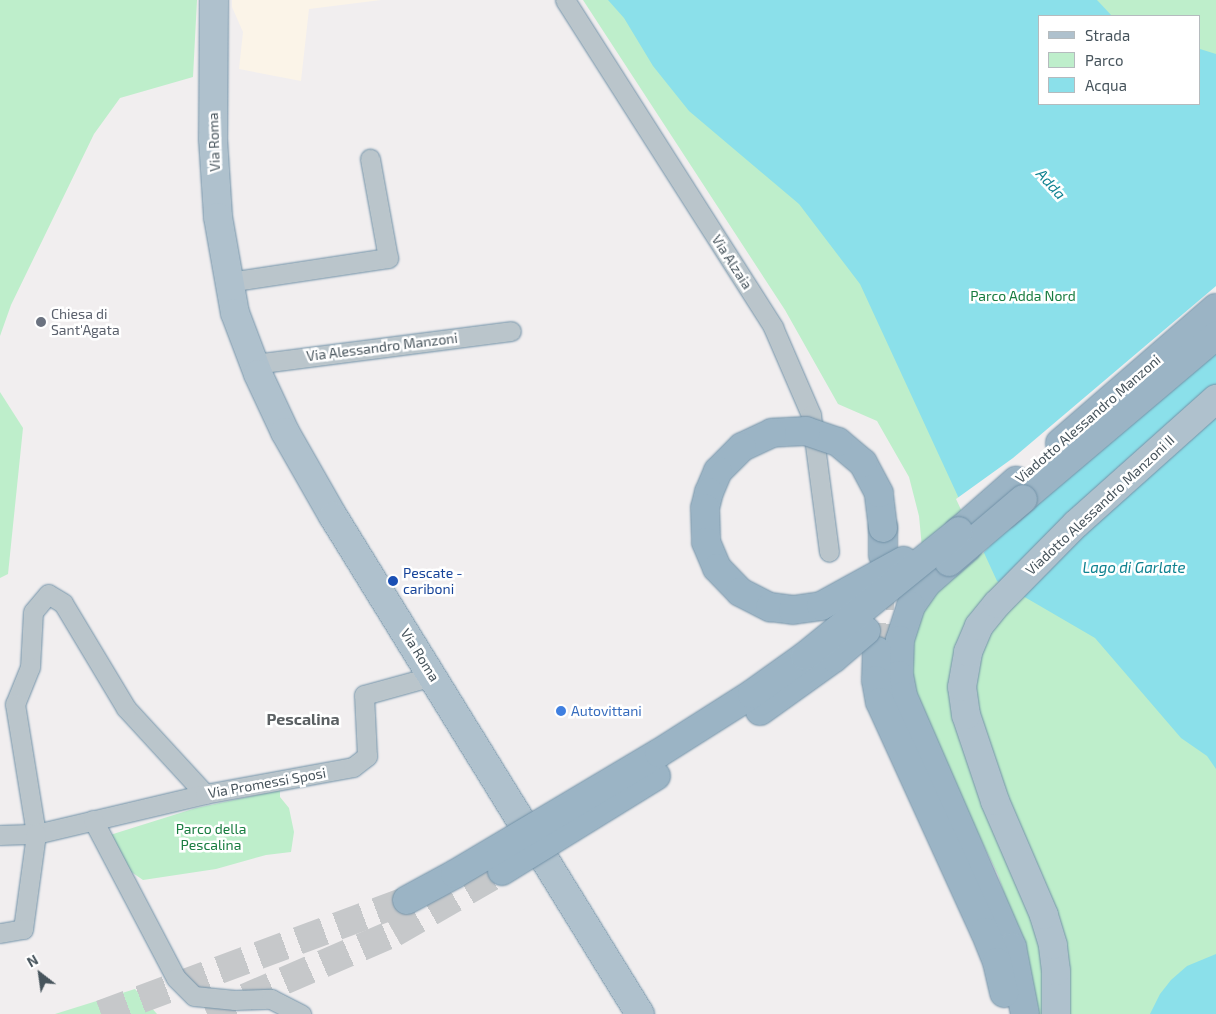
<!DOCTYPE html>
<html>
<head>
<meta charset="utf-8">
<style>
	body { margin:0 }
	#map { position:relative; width:1216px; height:1014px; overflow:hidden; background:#f1eeef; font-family:"Exo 2",sans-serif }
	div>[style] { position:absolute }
	.commercial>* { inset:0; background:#fbf4e8 }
	.green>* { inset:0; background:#beeecb }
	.water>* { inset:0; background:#8be0ea }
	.pier>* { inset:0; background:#f1eeef }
	.trunk-tunnel>* { height:28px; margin-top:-14px; transform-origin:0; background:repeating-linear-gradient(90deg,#c6c8ca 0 28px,transparent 0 42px) }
	.roads { filter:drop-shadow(0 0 1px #7292a8) drop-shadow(0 0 1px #7292a8) }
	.minor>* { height:19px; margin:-9.5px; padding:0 9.5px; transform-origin:9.5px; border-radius:9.5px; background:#bac5cb }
	.primary>* { height:28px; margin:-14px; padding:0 14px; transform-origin:14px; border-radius:14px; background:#afc1cd }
	.trunk>* { height:28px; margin:-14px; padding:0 14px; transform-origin:14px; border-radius:14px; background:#9bb4c5 }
	.bridges { filter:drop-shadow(0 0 1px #7292a8) drop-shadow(0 0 1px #7292a8) }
	.trunk-bridge>* { height:28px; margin:-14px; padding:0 14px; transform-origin:14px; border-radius:14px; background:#9bb4c5 }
	.dots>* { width:14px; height:14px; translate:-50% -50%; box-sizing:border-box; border:2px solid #fff; border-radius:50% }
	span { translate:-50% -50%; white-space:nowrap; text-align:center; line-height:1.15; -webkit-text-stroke:5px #fff; paint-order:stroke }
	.street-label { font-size:14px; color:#47545c }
	.park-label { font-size:14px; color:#197c40 }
	.worship-label { font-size:14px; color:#5b616d }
	.left { translate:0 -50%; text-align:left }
	.transit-label { font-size:14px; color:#164399 }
	.shop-label { font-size:14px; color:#366cbe }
	.water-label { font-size:15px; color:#0f8290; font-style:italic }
	.quarter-label { font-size:16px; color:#5b6063; font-weight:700 }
	.legend { position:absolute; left:1038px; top:15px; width:162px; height:90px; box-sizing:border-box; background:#fff; border:1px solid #b5bbbe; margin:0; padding:6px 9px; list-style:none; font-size:15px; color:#47545c }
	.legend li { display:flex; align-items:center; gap:10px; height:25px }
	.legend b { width:25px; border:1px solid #b5bbbe }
	.north { position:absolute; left:15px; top:949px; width:50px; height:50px; -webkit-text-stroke:4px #fff; paint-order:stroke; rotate:330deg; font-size:14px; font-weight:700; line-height:20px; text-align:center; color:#47545c }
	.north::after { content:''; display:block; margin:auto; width:18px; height:22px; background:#47545c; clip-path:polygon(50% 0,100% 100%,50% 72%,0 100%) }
</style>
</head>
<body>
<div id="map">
	<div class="commercial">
		<i style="clip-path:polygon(232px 0,381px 0,309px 9px,301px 81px,239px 69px,243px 32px,232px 7px)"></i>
	</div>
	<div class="green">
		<i style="clip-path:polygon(0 0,197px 0,193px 77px,120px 98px,94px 134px,11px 305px,0 336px)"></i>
		<i style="clip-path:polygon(evenodd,583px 0,1216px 0,1216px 1014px,1034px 1014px,1024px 954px,998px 875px,940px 756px,912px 682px,908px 642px,926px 590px,919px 516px,909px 477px,877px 421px,838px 404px,785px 310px,583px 0,1040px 16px,1200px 16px,1200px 104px,1040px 104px,1040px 16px)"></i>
		<i style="clip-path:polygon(0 392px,23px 428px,8px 574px,0 578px)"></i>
		<i style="clip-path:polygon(280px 790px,280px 797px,289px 808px,294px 832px,291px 852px,266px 855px,216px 869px,143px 880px,127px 869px,110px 835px,196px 808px)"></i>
		<i style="clip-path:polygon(135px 989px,157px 1014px,55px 1014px)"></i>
	</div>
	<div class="water">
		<i style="clip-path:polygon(608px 0,1097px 0,1112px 16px,1040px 16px,1040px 104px,1200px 104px,1200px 49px,1216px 54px,1216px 769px,1207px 756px,1181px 738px,1095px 638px,997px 581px,860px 284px,799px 204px,689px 111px,653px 66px,624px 18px)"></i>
		<i style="clip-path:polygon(1216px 954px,1216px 1014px,1150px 1014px,1160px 994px,1171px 980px,1187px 966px)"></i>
	</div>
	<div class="pier">
		<i style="clip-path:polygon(1216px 286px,1216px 348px,1030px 504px,982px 554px,956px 499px,1013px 458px)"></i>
	</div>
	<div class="trunk-tunnel">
		<i style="left:877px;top:651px;width:77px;rotate:-86.3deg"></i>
		<i style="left:101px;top:1014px;width:327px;rotate:-20.4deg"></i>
		<i style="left:207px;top:1014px;width:204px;rotate:-23.4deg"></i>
		<i style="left:394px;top:933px;width:125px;rotate:-29.9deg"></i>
	</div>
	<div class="roads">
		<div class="minor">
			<i style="left:565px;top:0;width:388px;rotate:57.5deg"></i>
			<i style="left:773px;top:327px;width:96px;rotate:66.6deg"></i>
			<i style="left:811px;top:415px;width:138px;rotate:82.5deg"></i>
			<i style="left:229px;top:282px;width:161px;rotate:-8.6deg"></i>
			<i style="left:388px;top:258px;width:101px;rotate:-100.3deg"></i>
			<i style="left:254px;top:364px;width:259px;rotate:-7.3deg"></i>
			<i style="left:205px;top:794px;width:117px;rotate:-132.6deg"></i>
			<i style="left:126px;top:708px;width:122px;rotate:-121deg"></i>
			<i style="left:63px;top:603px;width:17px;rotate:-149deg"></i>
			<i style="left:48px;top:594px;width:23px;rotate:130deg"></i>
			<i style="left:33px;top:612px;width:55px;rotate:93.1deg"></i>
			<i style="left:30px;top:667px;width:40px;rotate:112deg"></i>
			<i style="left:15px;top:704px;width:132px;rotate:80.8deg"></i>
			<i style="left:36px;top:834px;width:174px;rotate:-13.3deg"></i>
			<i style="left:205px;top:794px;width:150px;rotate:-10.3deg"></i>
			<i style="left:353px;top:767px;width:18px;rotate:-38deg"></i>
			<i style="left:367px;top:756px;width:61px;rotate:-92.8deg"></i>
			<i style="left:364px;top:695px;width:72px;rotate:-15.4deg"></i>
			<i style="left:93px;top:820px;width:178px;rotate:62.3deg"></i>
			<i style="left:176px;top:978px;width:25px;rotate:45deg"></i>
			<i style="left:194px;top:996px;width:41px;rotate:5.6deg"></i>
			<i style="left:235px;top:1000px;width:36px;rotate:-2deg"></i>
			<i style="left:271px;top:999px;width:34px;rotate:27deg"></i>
			<i style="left:0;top:835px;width:36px;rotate:-2deg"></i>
			<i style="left:36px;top:834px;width:96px;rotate:97.8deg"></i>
			<i style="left:23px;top:929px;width:23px;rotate:170deg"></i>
		</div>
		<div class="primary">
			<i style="left:214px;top:0;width:139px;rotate:90.4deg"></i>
			<i style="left:213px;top:139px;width:78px;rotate:86.3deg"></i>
			<i style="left:218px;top:217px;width:97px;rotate:80deg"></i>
			<i style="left:235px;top:313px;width:65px;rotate:69.3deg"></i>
			<i style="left:258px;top:374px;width:64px;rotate:65deg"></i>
			<i style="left:285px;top:432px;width:97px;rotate:60.3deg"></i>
			<i style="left:333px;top:516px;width:585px;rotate:58.35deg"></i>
			<i style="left:1056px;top:1014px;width:43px;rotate:-90deg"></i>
			<i style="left:1056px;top:971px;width:26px;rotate:-97deg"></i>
			<i style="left:1053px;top:945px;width:31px;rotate:-107deg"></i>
			<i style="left:1044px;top:915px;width:124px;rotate:-113.3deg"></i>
			<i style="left:995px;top:801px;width:91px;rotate:-108.6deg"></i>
			<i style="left:966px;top:715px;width:28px;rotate:-98deg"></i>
			<i style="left:962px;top:687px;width:36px;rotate:-80deg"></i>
			<i style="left:968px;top:652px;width:28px;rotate:-67deg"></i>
			<i style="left:979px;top:626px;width:28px;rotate:-51deg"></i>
			<i style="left:997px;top:604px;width:112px;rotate:-45.4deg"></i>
			<i style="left:1076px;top:524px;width:188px;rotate:-41.8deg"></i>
		</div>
		<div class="trunk">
			<i style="left:1060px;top:443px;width:206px;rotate:-40.9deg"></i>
			<i style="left:1005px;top:514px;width:276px;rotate:-40.2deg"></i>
			<i style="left:959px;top:531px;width:76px;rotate:-41.3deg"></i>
			<i style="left:967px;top:548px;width:53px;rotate:138.8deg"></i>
			<i style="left:927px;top:583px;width:28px;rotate:125deg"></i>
			<i style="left:911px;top:606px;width:36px;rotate:108deg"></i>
			<i style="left:900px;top:640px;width:35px;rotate:92deg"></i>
			<i style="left:899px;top:675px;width:21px;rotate:79deg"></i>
			<i style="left:903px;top:696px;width:274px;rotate:66.5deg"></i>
			<i style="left:1012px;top:947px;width:68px;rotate:79deg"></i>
			<i style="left:883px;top:555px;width:27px;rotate:-90deg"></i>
			<i style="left:877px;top:651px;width:29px;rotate:92deg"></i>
			<i style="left:876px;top:680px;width:22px;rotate:80deg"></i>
			<i style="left:880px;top:702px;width:253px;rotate:65.5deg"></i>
			<i style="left:985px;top:932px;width:32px;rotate:68deg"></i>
			<i style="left:997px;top:962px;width:32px;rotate:77deg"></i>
		</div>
	</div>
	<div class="bridges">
		<div class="trunk-bridge">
			<i style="left:883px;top:528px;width:35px;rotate:-97deg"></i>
			<i style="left:879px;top:493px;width:34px;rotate:-118deg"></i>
			<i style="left:863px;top:463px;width:33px;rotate:-140deg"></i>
			<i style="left:838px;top:442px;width:34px;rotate:-161deg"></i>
			<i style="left:806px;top:431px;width:34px;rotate:177deg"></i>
			<i style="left:772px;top:433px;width:33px;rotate:155deg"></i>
			<i style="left:742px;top:447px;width:34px;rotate:135deg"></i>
			<i style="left:718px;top:471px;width:23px;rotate:113deg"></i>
			<i style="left:709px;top:492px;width:16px;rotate:104deg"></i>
			<i style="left:705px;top:508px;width:34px;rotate:88deg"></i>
			<i style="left:706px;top:542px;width:28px;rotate:67deg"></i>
			<i style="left:717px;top:568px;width:33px;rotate:46deg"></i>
			<i style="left:740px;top:592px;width:34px;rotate:27deg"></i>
			<i style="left:770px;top:607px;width:23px;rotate:7deg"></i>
			<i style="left:793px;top:610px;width:28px;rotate:-8deg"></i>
			<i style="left:821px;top:606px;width:94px;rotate:-28.8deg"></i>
			<i style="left:949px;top:562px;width:97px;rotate:-40.4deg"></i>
			<i style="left:760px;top:711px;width:91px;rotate:-35.6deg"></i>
			<i style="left:834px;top:658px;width:42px;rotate:-40.2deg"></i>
			<i style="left:502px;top:871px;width:181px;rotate:-31.7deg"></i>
			<i style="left:407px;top:900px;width:55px;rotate:-28.4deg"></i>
			<i style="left:455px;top:874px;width:237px;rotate:-30.7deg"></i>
			<i style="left:659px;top:753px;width:110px;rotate:-32.4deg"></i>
			<i style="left:752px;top:694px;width:65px;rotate:-35.6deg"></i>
			<i style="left:805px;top:656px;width:198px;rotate:-39.1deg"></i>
		</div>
	</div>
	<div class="dots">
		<i style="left:41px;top:322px;background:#6b7280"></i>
		<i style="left:393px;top:581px;background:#1a4fb4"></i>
		<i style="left:561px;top:711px;background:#3f7fe0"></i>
	</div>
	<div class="street-label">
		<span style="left:214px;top:142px;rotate:-92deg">Via Roma</span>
		<span style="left:732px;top:262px;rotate:57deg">Via Alzaia</span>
		<span style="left:382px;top:347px;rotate:-7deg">Via Alessandro Manzoni</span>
		<span style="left:1088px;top:419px;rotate:-41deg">Viadotto Alessandro Manzoni</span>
		<span style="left:1100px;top:505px;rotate:-43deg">Viadotto Alessandro Manzoni II</span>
		<span style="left:420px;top:655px;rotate:58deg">Via Roma</span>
		<span style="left:267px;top:783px;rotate:-10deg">Via Promessi Sposi</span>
	</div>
	<div class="park-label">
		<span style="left:1023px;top:296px">Parco Adda Nord</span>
		<span style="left:211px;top:837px">Parco della<br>Pescalina</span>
	</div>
	<div class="worship-label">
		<span class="left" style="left:51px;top:322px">Chiesa di<br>Sant'Agata</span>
	</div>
	<div class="transit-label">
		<span class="left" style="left:403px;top:581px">Pescate -<br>cariboni</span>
	</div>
	<div class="shop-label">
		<span class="left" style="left:571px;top:711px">Autovittani</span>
	</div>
	<div class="water-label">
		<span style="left:1051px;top:184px;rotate:48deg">Adda</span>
		<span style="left:1134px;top:568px">Lago di Garlate</span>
	</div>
	<div class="quarter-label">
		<span style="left:303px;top:719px">Pescalina</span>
	</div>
	<ul class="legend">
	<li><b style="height:6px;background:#afc1cd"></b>Strada</li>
	<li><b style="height:14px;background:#beeecb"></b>Parco</li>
	<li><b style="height:14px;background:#8be0ea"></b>Acqua</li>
	</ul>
	<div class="north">N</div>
</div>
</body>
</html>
